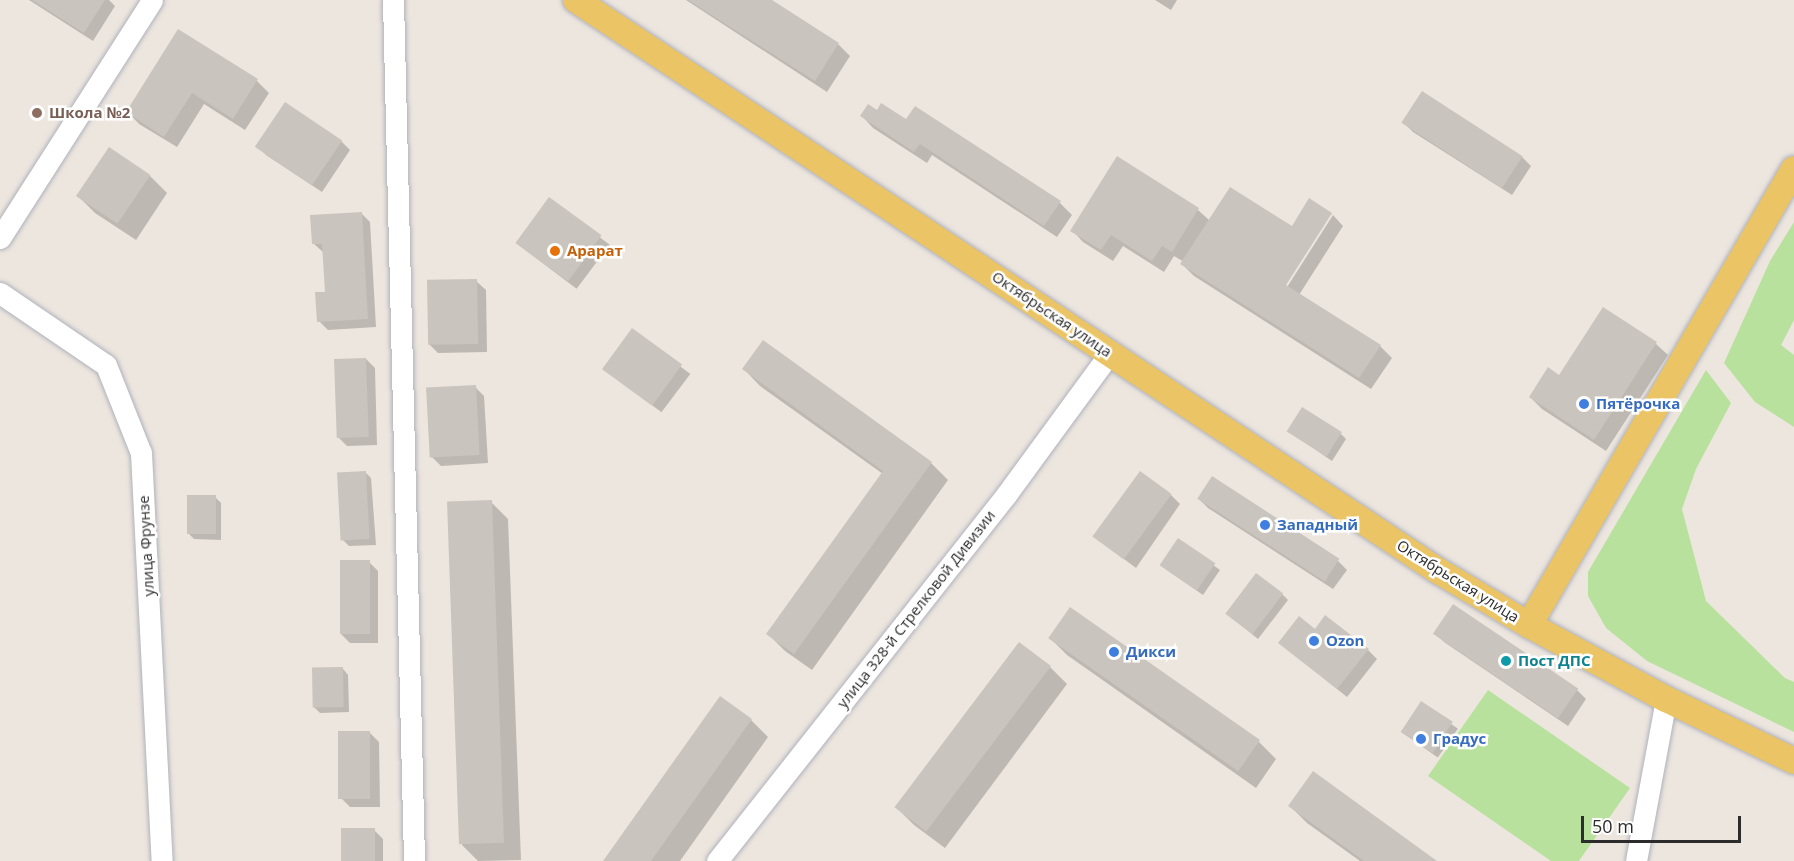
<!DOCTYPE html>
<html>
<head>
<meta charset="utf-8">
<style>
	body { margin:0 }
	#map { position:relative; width:1794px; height:861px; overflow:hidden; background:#ede6df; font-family:"Open Sans",sans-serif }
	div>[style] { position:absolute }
	.green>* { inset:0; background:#b8e19e }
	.shadow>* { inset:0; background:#0003; transform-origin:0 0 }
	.building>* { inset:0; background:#c9c4bd; transform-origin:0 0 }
	.roads { filter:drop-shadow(0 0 2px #afb2bc) drop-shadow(0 0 2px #afb2bc) }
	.minor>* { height:21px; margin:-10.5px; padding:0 10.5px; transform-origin:10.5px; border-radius:10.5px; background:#fff }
	.major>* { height:26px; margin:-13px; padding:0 13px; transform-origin:13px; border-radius:13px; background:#ebc565 }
	.dots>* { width:16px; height:16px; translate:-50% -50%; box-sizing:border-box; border:3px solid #fff; border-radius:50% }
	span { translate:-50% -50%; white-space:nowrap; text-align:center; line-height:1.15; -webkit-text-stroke:5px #fff; paint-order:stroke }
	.education-label { font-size:15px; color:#785e54; font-weight:700 }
	.left { translate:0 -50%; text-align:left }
	.food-label { font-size:15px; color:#c56008; font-weight:700 }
	.street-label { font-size:15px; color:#2c2c2c }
	.shop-label { font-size:15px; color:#366cbe; font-weight:700 }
	.culture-label { font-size:15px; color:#0d838f; font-weight:700 }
	.scale { position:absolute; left:1581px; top:816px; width:160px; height:27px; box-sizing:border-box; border:3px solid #2c2c2c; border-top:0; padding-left:8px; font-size:18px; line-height:21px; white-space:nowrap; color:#2c2c2c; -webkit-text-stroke:4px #fff; paint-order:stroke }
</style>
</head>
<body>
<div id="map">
	<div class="green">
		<i style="clip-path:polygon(1794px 222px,1794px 320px,1781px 345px,1794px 355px,1794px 427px,1755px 402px,1724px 363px,1770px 261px)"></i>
		<i style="clip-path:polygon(1706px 370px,1731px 403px,1696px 469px,1682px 509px,1706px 601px,1785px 678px,1794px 682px,1794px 732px,1647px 661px,1606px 628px,1588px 596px,1588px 572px)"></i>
		<i style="clip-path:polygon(1488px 690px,1630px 788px,1579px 861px,1551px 861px,1428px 776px)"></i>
	</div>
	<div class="shadow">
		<i style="clip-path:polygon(29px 0,109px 0,115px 6px,93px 41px)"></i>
		<i style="clip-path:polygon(686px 0,769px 0,838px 44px,850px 56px,827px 92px)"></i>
		<i style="clip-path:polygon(1155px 0,1177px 0,1171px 10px)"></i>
		<i style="clip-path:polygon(179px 31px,257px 81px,269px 93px,245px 130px,204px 104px,177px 147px,139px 124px,128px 112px)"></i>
		<i style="clip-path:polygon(877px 112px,907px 121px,1060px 203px,1072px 215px,1057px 237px,932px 155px,927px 163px,873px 128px,862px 116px)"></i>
		<i style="clip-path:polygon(1404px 123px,1522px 157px,1531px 166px,1512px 195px,1413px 132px)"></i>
		<i style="clip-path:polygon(341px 141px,350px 150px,322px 192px,266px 155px,257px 146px)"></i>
		<i style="clip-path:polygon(150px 176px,167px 193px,136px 240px,95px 213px,78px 196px)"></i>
		<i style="left:549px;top:199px;width:76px;height:55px;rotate:37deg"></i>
		<i style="clip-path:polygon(1310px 200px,1332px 215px,1329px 215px,1281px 290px,1284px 292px,1333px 215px,1343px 226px,1299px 295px,1380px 346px,1392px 358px,1371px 389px,1194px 276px,1182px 264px,1184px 262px,1174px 256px,1164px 272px,1123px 246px,1113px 261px,1083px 242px,1072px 230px,1198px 210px,1210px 221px,1292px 228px)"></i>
		<i style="clip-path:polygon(361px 213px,370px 222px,376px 327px,328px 330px,319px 321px,326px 293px,324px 253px,313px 243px)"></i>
		<i style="clip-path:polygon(476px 281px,486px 290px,487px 352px,438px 353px,429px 344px)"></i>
		<i style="left:632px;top:330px;width:73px;height:48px;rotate:37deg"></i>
		<i style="clip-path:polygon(763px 342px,931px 463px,948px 480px,812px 670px,785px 651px,768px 634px,883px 474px,760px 386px,744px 369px)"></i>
		<i style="clip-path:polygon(1656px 344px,1668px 355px,1606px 451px,1542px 409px,1530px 397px,1560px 377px)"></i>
		<i style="clip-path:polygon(366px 359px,375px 368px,377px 445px,347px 446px,338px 437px)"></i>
		<i style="clip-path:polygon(475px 387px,484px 396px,488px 463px,441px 466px,432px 457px)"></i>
		<i style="clip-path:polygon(1288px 431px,1341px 434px,1346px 439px,1332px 461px)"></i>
		<i style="clip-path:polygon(365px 472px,371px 478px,376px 545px,349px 546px,343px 540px)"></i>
		<i style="clip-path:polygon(1171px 495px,1180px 504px,1136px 568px,1096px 538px)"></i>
		<i style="clip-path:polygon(215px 497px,221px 503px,221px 540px,194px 539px,188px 533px)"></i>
		<i style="clip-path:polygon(1199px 499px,1338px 561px,1347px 570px,1333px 589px,1208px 508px)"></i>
		<i style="clip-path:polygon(491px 502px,508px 519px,521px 860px,478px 861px,462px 845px)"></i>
		<i style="clip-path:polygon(1179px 540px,1220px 570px,1203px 595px,1167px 570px)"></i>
		<i style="clip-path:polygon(369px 562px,378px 571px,378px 643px,350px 643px,341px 634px)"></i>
		<i style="clip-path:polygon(1282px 594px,1288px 600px,1258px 639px,1227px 614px)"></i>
		<i style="clip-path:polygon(1071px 609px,1259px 742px,1276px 759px,1256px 788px,1067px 655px,1050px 638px)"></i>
		<i style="clip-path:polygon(1315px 631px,1368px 650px,1377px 659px,1347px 697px,1280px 643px)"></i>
		<i style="clip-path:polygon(1435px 633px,1577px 690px,1586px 699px,1568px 726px,1444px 642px)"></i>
		<i style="clip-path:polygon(1050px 667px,1067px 684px,945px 848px,914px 825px,897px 808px)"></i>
		<i style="clip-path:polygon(343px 669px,348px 675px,349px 712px,320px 713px,314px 707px)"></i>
		<i style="left:1421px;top:703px;width:45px;height:35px;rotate:35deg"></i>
		<i style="clip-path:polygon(751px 720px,768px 737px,680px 861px,605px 861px)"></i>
		<i style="clip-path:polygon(370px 733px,379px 742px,380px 807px,350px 807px,341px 798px)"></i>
		<i style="clip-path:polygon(1290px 806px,1435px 861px,1360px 861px,1307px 823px)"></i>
		<i style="clip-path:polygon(374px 830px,383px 839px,383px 861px,342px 861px)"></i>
	</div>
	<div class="building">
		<i style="clip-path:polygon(32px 0,105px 0,84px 33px)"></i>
		<i style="clip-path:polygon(688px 0,772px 0,839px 43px,815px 81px)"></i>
		<i style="clip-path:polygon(178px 29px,258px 79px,233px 119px,192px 93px,164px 137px,126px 112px)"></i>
		<i style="left:1422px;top:91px;width:120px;height:38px;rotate:33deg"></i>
		<i style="left:285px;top:102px;width:69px;height:54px;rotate:34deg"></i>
		<i style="clip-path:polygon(881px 103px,906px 119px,915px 106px,1061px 201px,1044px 226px,920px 144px,914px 152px,860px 116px,868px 104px,877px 110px)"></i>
		<i style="left:109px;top:147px;width:50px;height:59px;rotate:34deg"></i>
		<i style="clip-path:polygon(1117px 156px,1199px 208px,1172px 252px,1162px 246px,1152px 261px,1111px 235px,1101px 250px,1070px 231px)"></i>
		<i style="clip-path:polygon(1230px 187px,1292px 226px,1309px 198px,1332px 213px,1286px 285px,1381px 345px,1359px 378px,1180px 264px)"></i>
		<i style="left:549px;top:197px;width:65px;height:57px;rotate:36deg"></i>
		<i style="clip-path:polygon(362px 212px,368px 319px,317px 322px,315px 292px,325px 292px,322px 244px,312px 244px,310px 215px)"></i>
		<i style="left:477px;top:279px;width:65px;height:50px;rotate:89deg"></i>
		<i style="clip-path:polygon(1603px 307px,1657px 342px,1594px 440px,1529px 397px,1548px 367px,1559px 375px)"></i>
		<i style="left:632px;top:328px;width:62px;height:51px;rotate:36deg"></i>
		<i style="clip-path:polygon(763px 340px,932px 462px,794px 654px,766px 634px,883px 471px,742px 369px)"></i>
		<i style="left:366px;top:358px;width:79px;height:32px;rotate:88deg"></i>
		<i style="left:476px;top:385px;width:70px;height:50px;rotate:87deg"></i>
		<i style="left:1302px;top:407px;width:47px;height:29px;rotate:32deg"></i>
		<i style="left:366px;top:471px;width:68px;height:29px;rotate:87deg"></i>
		<i style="left:1140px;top:471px;width:39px;height:81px;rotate:36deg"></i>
		<i style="left:1212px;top:476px;width:152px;height:27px;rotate:33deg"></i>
		<i style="left:187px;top:495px;width:29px;height:39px"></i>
		<i style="left:492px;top:500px;width:343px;height:45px;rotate:88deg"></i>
		<i style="left:1178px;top:538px;width:45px;height:33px;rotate:34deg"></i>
		<i style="left:340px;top:560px;width:30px;height:74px"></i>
		<i style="left:1256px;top:573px;width:34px;height:51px;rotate:37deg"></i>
		<i style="left:1453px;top:604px;width:151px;height:36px;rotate:34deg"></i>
		<i style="left:1070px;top:607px;width:232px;height:38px;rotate:35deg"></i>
		<i style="clip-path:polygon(1325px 615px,1369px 649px,1337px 689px,1278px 643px,1299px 616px,1315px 629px)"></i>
		<i style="left:1019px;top:642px;width:40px;height:207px;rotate:37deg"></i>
		<i style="left:343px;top:667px;width:40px;height:31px;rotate:89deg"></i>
		<i style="clip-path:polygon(720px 696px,752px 719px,651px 861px,603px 861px)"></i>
		<i style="left:1421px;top:701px;width:38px;height:37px;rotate:33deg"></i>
		<i style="left:338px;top:731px;width:32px;height:68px"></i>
		<i style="clip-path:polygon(1313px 771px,1437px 861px,1364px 861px,1288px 806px)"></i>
		<i style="left:341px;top:828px;width:34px;height:33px"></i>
	</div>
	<div class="roads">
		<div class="minor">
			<i style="left:393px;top:0;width:861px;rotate:88.6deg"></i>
			<i style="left:0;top:238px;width:282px;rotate:-57.4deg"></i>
			<i style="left:0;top:293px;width:128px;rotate:34.2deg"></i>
			<i style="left:106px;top:365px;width:95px;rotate:68.3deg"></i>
			<i style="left:141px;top:453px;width:409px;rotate:87.1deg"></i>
			<i style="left:717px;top:861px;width:466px;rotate:-51.7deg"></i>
			<i style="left:1006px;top:495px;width:176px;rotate:-53.8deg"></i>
			<i style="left:1636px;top:861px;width:165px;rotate:-79.5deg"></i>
		</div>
		<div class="major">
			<i style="left:576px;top:0;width:1033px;rotate:33.51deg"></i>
			<i style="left:1437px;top:570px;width:107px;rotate:30.9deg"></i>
			<i style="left:1529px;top:625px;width:156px;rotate:28.4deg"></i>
			<i style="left:1666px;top:699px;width:142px;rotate:25.8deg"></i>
			<i style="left:1529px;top:625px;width:527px;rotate:-59.84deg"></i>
		</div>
	</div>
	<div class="dots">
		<i style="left:37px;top:113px;background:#8d6e63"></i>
		<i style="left:555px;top:251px;background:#e8710a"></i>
		<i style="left:1584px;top:404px;background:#3f7fe0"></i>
		<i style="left:1265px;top:525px;background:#3f7fe0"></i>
		<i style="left:1314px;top:641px;background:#3f7fe0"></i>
		<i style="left:1114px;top:652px;background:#3f7fe0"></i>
		<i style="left:1506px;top:661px;background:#0f9aa8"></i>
		<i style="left:1421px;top:739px;background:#3f7fe0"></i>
	</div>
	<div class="education-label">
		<span class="left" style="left:49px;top:113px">Школа №2</span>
	</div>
	<div class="food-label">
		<span class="left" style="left:567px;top:251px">Арарат</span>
	</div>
	<div class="street-label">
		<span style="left:1052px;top:314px;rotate:34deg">Октябрьская улица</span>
		<span style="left:146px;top:546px;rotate:-93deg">улица Фрунзе</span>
		<span style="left:1458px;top:581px;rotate:32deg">Октябрьская улица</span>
		<span style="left:916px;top:609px;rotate:-52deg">улица 328-й Стрелковой Дивизии</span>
	</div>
	<div class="shop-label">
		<span class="left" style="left:1596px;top:404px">Пятёрочка</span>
		<span class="left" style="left:1277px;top:525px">Западный</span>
		<span class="left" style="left:1326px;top:641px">Ozon</span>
		<span class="left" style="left:1126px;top:652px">Дикси</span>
		<span class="left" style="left:1433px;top:739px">Градус</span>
	</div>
	<div class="culture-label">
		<span class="left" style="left:1518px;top:661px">Пост ДПС</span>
	</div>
	<div class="scale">50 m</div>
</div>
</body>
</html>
